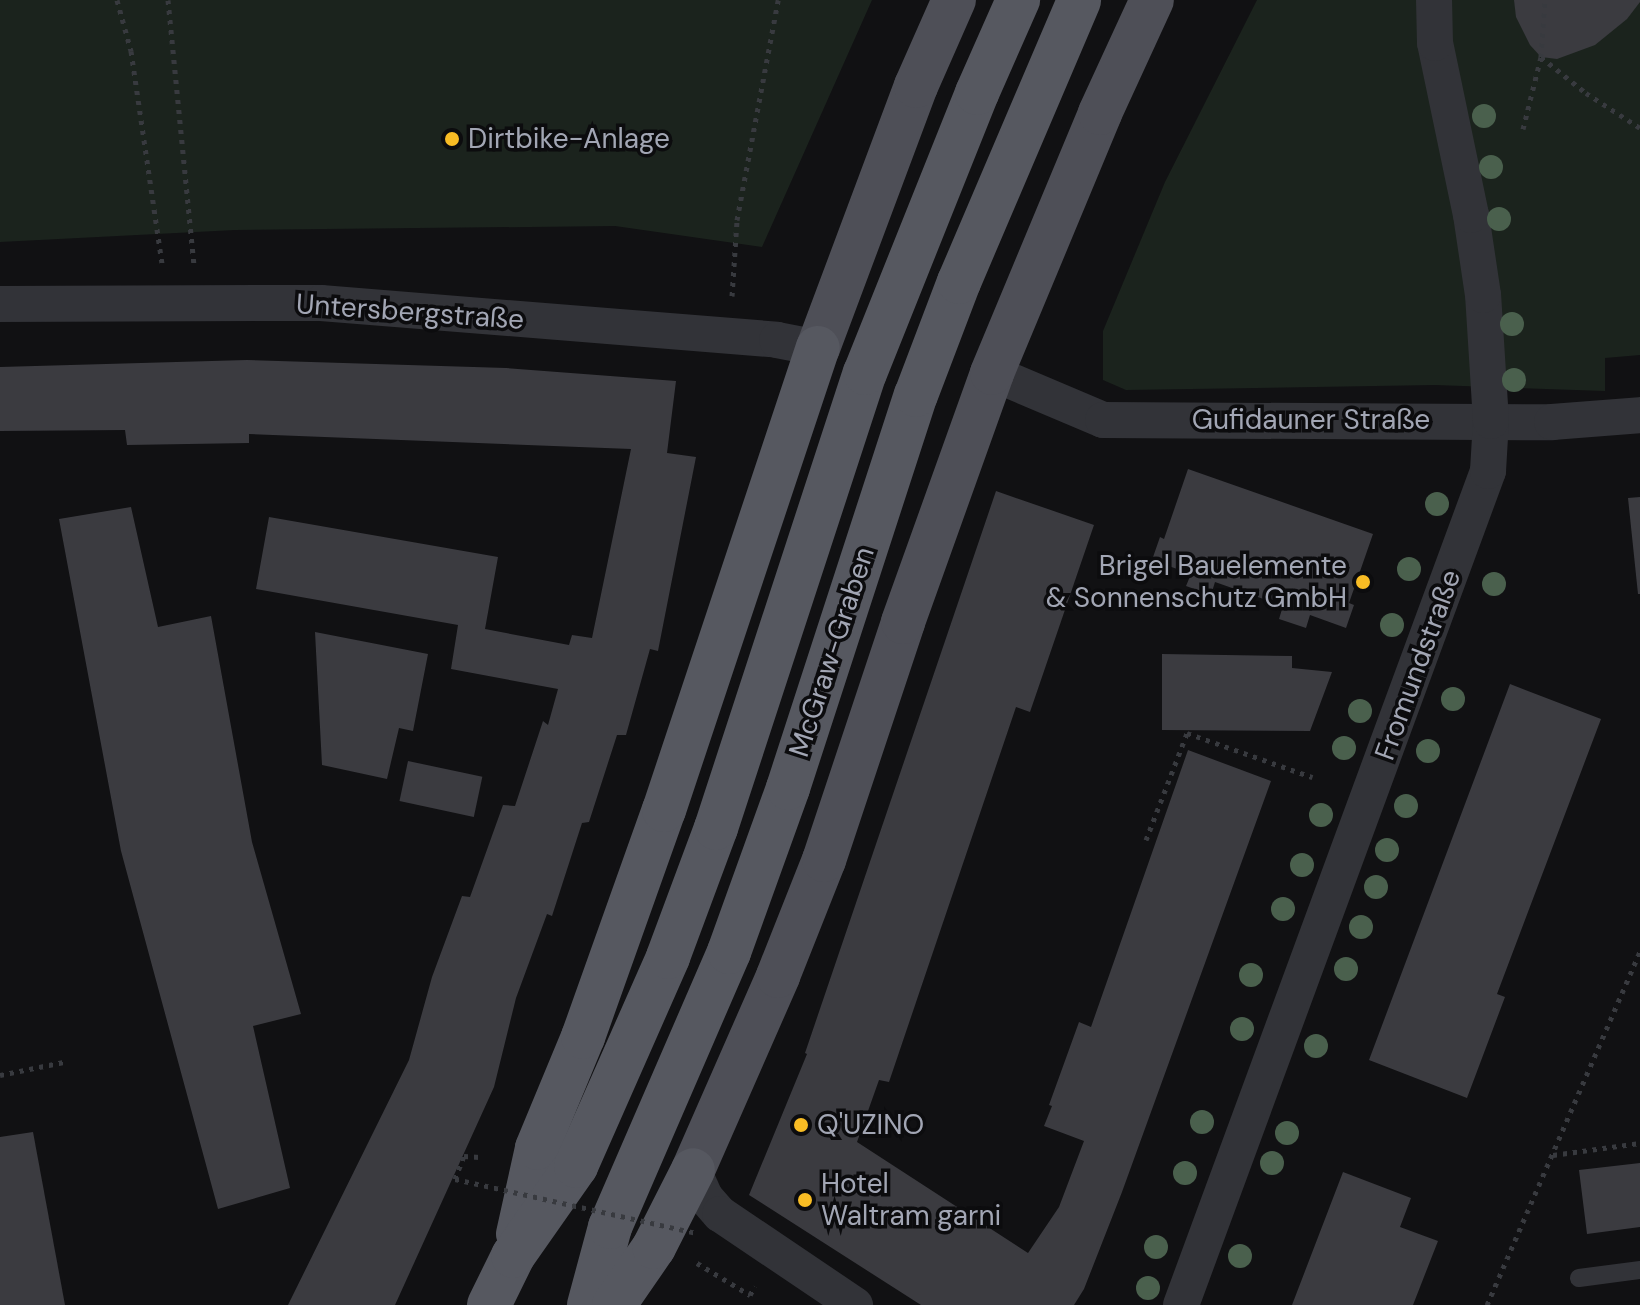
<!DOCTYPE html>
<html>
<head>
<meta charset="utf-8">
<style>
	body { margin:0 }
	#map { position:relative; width:1640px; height:1305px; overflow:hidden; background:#111113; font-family:"DM Sans",sans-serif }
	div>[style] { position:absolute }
	.green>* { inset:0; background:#1b231d }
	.building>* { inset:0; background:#3b3b40; transform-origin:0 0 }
	.path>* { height:5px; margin-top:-2.5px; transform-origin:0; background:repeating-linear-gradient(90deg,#383a3f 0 4px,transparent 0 10px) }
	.service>* { height:18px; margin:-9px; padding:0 9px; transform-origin:9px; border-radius:9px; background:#323338 }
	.minor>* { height:36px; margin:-18px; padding:0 18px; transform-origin:18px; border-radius:18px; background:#323338 }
	.primary>* { height:44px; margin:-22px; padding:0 22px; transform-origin:22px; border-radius:22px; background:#4e4f57 }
	.trunk>* { height:44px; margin:-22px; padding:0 22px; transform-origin:22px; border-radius:22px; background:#565860 }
	.path-bridge>* { height:5px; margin-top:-2.5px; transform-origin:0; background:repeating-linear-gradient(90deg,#383a3f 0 4px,transparent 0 10px) }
	.trees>* { width:24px; height:24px; margin:-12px; border-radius:50%; background:#4a604d }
	.dots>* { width:22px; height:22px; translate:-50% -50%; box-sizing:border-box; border:4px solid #0c0c0e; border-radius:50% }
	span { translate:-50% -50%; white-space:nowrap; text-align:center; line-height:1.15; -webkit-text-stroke:7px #0c0c0e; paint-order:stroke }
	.poi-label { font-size:28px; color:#a2a6b4 }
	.left { translate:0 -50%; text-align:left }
	.right { translate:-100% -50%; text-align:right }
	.street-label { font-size:28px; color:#a2a6b4 }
</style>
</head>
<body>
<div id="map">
	<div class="green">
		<i style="clip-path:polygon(0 0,872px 0,762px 247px,615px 226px,235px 230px,0 242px)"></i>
		<i style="clip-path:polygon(1257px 0,1640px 0,1640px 355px,1605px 358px,1605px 391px,1435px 385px,1126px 390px,1103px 380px,1103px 331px,1165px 182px)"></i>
	</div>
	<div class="building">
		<i style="clip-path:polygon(1514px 0,1640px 0,1640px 2px,1627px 19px,1595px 45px,1557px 59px,1541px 57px,1530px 45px,1516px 17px)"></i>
		<i style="clip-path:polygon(247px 360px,506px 368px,676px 381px,667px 453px,696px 457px,658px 651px,650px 649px,626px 735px,617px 735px,589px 822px,582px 823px,552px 916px,547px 914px,516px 998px,494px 1087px,395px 1305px,288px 1305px,409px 1060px,432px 977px,462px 896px,470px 897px,503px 805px,515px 806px,543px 721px,548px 725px,558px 689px,451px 669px,458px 625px,256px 589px,269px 517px,498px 557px,485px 629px,569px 645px,572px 635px,592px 638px,631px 449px,249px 434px,249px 443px,127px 445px,125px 430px,0 431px,0 367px)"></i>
		<i style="clip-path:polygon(1188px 469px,1373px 534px,1349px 603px,1354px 605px,1346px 628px,1310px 615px,1306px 628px,1279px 619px,1283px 606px,1215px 582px,1211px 595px,1186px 586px,1191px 574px,1152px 560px,1160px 537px,1164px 539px)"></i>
		<i style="clip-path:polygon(996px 491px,1094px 525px,1030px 712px,1016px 707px,889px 1082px,879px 1080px,857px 1142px,1028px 1253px,1059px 1207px,1084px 1141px,1044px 1126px,1052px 1106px,1049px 1105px,1079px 1022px,1091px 1027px,1188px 750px,1271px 781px,1122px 1192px,1084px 1289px,1074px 1305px,921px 1305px,749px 1195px,807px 1054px,805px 1053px)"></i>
		<i style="clip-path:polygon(1640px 497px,1640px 594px,1638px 594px,1628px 498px)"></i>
		<i style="clip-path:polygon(131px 507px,158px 627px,211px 616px,252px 842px,301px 1014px,253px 1026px,290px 1188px,218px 1209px,121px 851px,59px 519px)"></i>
		<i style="clip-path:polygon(315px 632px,428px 654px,413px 731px,399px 728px,387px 779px,322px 765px)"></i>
		<i style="clip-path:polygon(1162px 654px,1292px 656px,1292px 668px,1332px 672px,1310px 731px,1162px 730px)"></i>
		<i style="clip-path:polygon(1510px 684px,1601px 719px,1497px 994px,1505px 997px,1467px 1098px,1369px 1060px)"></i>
		<i style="left:408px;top:761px;width:76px;height:41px;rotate:12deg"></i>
		<i style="clip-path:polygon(33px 1132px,65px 1305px,0 1305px,0 1137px)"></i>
		<i style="clip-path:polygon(1640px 1163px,1640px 1227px,1587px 1234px,1579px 1170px)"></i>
		<i style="clip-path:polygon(1343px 1172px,1411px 1198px,1400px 1227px,1438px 1241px,1413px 1305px,1292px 1305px)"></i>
	</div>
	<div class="path">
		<i style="left:117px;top:0;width:53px;rotate:74.6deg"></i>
		<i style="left:131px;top:51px;width:214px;rotate:81.7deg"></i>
		<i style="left:168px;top:0;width:267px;rotate:84.4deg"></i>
		<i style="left:1541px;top:57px;width:58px;rotate:38.7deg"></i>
		<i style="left:1586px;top:93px;width:64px;rotate:32.9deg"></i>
		<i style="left:1523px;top:129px;width:74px;rotate:-76deg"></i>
		<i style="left:1541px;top:57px;width:57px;rotate:-86deg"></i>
		<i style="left:732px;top:296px;width:76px;rotate:-86.2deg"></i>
		<i style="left:737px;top:220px;width:224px;rotate:-79.4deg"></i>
		<i style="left:1146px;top:840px;width:115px;rotate:-69deg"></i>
		<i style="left:1187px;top:733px;width:133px;rotate:19.4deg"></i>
		<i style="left:0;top:1075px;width:65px;rotate:-11.5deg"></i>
		<i style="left:1553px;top:1155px;width:88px;rotate:-7.9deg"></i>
		<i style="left:455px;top:1179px;width:25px;rotate:-69deg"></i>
		<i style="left:464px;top:1156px;width:16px;rotate:4deg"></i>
		<i style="left:697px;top:1263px;width:62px;rotate:31.1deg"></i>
		<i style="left:750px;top:1295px;width:10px;rotate:-61deg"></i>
		<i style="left:1487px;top:1305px;width:386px;rotate:-66.6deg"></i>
	</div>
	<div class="service">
		<i style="left:1579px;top:1278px;width:62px;rotate:-7.5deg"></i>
	</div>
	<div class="minor">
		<i style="left:0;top:304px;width:321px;rotate:-0.2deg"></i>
		<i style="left:321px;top:303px;width:457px;rotate:4.6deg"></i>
		<i style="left:777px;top:340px;width:42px;rotate:11deg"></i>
		<i style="left:992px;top:373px;width:121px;rotate:22.9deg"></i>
		<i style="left:1103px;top:420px;width:449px;rotate:0.3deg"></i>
		<i style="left:1552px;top:422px;width:88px;rotate:-4.5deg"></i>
		<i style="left:693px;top:1170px;width:30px;rotate:66deg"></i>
		<i style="left:705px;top:1197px;width:23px;rotate:49deg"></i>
		<i style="left:720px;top:1214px;width:163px;rotate:34deg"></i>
		<i style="left:1181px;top:1305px;width:889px;rotate:-69.79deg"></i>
		<i style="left:1488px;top:471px;width:50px;rotate:-86.6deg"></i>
		<i style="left:1491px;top:421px;width:126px;rotate:-93.6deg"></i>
		<i style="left:1483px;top:295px;width:81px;rotate:-98.5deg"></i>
		<i style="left:1471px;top:215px;width:176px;rotate:-101.8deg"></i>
		<i style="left:1435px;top:43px;width:43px;rotate:-91.3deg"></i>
	</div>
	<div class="primary">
		<i style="left:818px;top:348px;width:280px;rotate:-69.5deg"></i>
		<i style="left:916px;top:86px;width:94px;rotate:-66.2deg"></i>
		<i style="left:693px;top:1170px;width:212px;rotate:-66.3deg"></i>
		<i style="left:778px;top:976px;width:125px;rotate:-68.4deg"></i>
		<i style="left:824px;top:860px;width:251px;rotate:-71.6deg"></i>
		<i style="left:903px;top:622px;width:264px;rotate:-70.3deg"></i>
		<i style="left:992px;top:373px;width:282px;rotate:-67.4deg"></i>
		<i style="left:1100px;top:113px;width:124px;rotate:-65.3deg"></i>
	</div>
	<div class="trunk">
		<i style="left:518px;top:1234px;width:88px;rotate:-77.5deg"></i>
		<i style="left:537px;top:1148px;width:120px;rotate:-67.5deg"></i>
		<i style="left:583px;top:1037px;width:241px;rotate:-70.4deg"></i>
		<i style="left:664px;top:810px;width:487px;rotate:-71.6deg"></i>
		<i style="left:489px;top:1305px;width:55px;rotate:-63.9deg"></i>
		<i style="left:513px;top:1256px;width:110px;rotate:-55deg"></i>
		<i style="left:576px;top:1166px;width:228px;rotate:-66.2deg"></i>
		<i style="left:668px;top:957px;width:138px;rotate:-69.6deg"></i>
		<i style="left:716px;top:828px;width:479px;rotate:-71.9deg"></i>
		<i style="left:865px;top:373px;width:302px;rotate:-68.2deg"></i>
		<i style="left:977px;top:93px;width:102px;rotate:-66.2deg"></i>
		<i style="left:589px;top:1305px;width:81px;rotate:-74.9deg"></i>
		<i style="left:610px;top:1227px;width:300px;rotate:-66.6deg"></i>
		<i style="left:729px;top:952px;width:174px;rotate:-70.2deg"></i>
		<i style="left:788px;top:788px;width:413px;rotate:-72deg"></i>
		<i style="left:916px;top:395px;width:121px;rotate:-69.2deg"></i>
		<i style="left:959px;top:282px;width:306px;rotate:-66.9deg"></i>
		<i style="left:614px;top:1305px;width:70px;rotate:-55.4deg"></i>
		<i style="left:654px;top:1247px;width:86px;rotate:-63.1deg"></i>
	</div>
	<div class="path-bridge">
		<i style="left:455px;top:1179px;width:248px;rotate:12.6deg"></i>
	</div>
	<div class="trees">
		<i style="left:1484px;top:116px"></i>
		<i style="left:1491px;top:167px"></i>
		<i style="left:1499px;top:219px"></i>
		<i style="left:1512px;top:324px"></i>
		<i style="left:1514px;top:380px"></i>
		<i style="left:1437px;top:504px"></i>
		<i style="left:1409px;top:569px"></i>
		<i style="left:1494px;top:584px"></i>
		<i style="left:1392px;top:625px"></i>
		<i style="left:1453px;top:699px"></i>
		<i style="left:1360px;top:711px"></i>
		<i style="left:1344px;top:748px"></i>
		<i style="left:1428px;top:751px"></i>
		<i style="left:1406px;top:806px"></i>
		<i style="left:1321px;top:815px"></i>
		<i style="left:1387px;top:850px"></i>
		<i style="left:1302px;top:865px"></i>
		<i style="left:1376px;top:887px"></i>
		<i style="left:1283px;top:909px"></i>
		<i style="left:1361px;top:927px"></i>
		<i style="left:1346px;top:969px"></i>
		<i style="left:1251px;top:975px"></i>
		<i style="left:1242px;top:1029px"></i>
		<i style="left:1316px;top:1046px"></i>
		<i style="left:1202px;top:1122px"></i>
		<i style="left:1287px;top:1133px"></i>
		<i style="left:1272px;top:1163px"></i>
		<i style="left:1185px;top:1173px"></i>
		<i style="left:1156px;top:1247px"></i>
		<i style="left:1240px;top:1256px"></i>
		<i style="left:1148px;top:1288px"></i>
	</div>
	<div class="dots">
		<i style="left:452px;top:139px;background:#f8bc24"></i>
		<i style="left:1363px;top:582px;background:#f8bc24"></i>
		<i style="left:801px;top:1125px;background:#f8bc24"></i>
		<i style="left:805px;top:1200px;background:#f8bc24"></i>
	</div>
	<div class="poi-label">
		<span class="left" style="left:468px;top:139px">Dirtbike-Anlage</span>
		<span class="right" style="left:1347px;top:582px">Brigel Bauelemente<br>&amp; Sonnenschutz GmbH</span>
		<span class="left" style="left:817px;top:1125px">Q'UZINO</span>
		<span class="left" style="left:821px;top:1200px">Hotel<br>Waltram garni</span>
	</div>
	<div class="street-label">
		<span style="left:410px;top:312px;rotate:4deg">Untersbergstraße</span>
		<span style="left:1311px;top:420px">Gufidauner Straße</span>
		<span style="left:832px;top:652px;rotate:-72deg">McGraw-Graben</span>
		<span style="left:1418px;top:665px;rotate:-70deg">Fromundstraße</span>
	</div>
</div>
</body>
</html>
